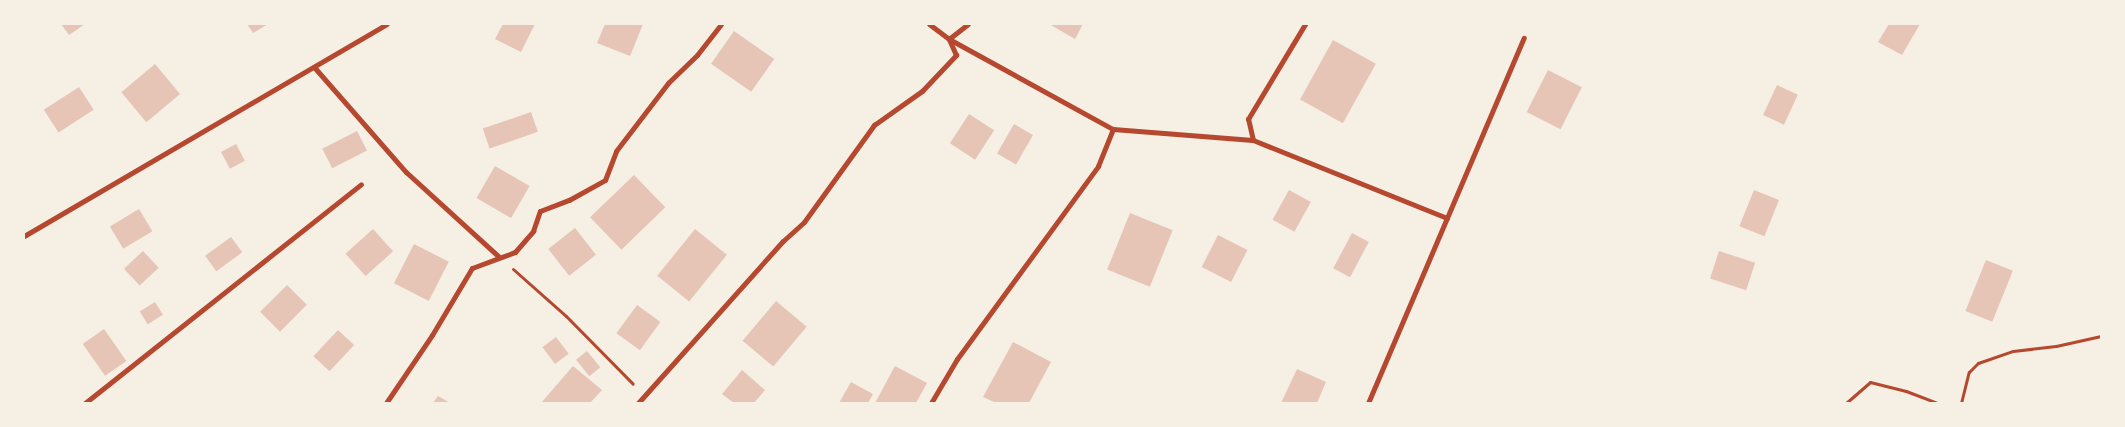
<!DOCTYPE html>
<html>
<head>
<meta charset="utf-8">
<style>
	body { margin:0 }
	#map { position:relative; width:2125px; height:427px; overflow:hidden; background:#f6efe4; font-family:Jost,sans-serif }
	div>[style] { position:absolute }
	.building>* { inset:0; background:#e6c5b7; transform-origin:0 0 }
	.path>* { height:3px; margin:-1.5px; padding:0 1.5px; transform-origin:1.5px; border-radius:1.5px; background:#b5482f }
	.minor>* { height:5px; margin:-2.5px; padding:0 2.5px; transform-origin:2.5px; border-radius:2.5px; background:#b5482f }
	span { translate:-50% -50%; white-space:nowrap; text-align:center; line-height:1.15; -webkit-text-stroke:4px #f6efe4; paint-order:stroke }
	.frame { position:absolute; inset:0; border:25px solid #f6efe4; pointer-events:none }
</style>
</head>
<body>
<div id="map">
	<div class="building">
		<i style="clip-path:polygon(61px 24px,85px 24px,69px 35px)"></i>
		<i style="clip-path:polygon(247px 24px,268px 24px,253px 33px)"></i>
		<i style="clip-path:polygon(503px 24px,535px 24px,521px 52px,495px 39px)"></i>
		<i style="clip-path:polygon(605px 24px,643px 24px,630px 56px,597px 43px)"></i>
		<i style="clip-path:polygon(1049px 24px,1083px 24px,1075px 39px)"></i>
		<i style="clip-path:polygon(1889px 24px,1920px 24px,1902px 55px,1878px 42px)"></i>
		<i style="left:734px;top:31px;width:49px;height:40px;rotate:35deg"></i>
		<i style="left:1333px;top:40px;width:49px;height:68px;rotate:29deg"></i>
		<i style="left:155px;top:64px;width:39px;height:44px;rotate:50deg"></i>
		<i style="left:1548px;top:70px;width:38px;height:47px;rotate:27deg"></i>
		<i style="left:1777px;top:85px;width:23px;height:33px;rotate:25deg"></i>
		<i style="left:79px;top:87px;width:27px;height:42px;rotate:57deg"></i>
		<i style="left:531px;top:112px;width:21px;height:51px;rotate:71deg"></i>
		<i style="left:969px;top:114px;width:30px;height:35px;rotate:33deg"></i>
		<i style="left:1014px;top:124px;width:22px;height:34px;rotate:30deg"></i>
		<i style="left:357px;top:131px;width:22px;height:39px;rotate:63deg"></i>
		<i style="left:236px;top:144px;width:19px;height:17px;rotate:62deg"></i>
		<i style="left:495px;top:166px;width:40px;height:37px;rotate:30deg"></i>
		<i style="left:634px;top:175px;width:45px;height:61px;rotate:46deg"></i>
		<i style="left:1289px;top:190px;width:25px;height:34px;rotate:29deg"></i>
		<i style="left:1754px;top:190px;width:27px;height:39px;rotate:22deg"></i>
		<i style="left:139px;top:209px;width:26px;height:34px;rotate:59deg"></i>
		<i style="left:1130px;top:213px;width:46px;height:61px;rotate:22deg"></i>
		<i style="left:575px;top:228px;width:34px;height:34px;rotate:52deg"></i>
		<i style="left:373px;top:229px;width:30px;height:37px;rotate:48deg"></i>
		<i style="left:695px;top:229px;width:41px;height:60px;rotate:39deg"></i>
		<i style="left:1352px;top:233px;width:19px;height:40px;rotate:28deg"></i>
		<i style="left:1218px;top:235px;width:33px;height:36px;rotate:27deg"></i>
		<i style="left:231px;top:237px;width:19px;height:32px;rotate:54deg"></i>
		<i style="left:414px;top:244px;width:39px;height:44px;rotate:27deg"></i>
		<i style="left:143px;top:251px;width:23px;height:26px;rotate:47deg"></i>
		<i style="left:1719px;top:251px;width:38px;height:29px;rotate:18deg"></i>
		<i style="left:1986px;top:260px;width:29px;height:55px;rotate:22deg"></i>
		<i style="left:287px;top:285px;width:28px;height:38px;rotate:45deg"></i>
		<i style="left:776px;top:301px;width:40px;height:52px;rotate:40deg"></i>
		<i style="left:155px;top:302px;width:15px;height:18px;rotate:58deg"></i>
		<i style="left:637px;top:305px;width:29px;height:35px;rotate:36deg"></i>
		<i style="left:104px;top:329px;width:39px;height:26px;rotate:55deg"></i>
		<i style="left:338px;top:330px;width:22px;height:36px;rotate:43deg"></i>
		<i style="left:556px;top:337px;width:21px;height:17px;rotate:53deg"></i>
		<i style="clip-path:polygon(1013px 342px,1051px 362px,1029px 403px,996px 403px,983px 397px)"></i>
		<i style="left:587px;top:351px;width:21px;height:14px;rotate:51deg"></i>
		<i style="clip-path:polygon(573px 366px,602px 390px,590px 403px,541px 403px)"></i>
		<i style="clip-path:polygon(895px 366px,927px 383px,916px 403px,875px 403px)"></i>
		<i style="clip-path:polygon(1297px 369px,1326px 382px,1317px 403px,1281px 403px)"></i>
		<i style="clip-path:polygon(742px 370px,765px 390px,754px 403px,734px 403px,722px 394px)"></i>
		<i style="clip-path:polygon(851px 382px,873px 394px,868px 403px,839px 403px)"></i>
		<i style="clip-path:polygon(438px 396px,450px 403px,433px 403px)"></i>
	</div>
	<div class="path">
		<i style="left:513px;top:269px;width:71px;rotate:41.6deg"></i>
		<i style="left:566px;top:316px;width:95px;rotate:45.4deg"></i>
		<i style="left:1846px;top:403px;width:32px;rotate:-41deg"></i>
		<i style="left:1870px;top:382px;width:37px;rotate:14deg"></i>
		<i style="left:1906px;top:391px;width:34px;rotate:21deg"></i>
		<i style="left:1961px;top:403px;width:32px;rotate:-76deg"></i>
		<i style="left:1969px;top:372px;width:13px;rotate:-45deg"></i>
		<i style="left:1978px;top:363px;width:37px;rotate:-19deg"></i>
		<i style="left:2013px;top:351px;width:43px;rotate:-6.6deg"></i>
		<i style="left:2056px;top:346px;width:46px;rotate:-12.5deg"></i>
	</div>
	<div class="minor">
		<i style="left:968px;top:24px;width:24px;rotate:142deg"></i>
		<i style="left:949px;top:39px;width:187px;rotate:28.8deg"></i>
		<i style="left:1113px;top:129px;width:140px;rotate:4.5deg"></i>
		<i style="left:1253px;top:140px;width:209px;rotate:21.9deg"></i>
		<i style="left:314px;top:67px;width:140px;rotate:48.8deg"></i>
		<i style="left:406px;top:172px;width:126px;rotate:42.4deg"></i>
		<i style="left:1253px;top:140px;width:22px;rotate:-103deg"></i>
		<i style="left:1248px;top:119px;width:111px;rotate:-59deg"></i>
		<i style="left:24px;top:236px;width:420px;rotate:-30.3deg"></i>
		<i style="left:85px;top:403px;width:352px;rotate:-38.4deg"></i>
		<i style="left:386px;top:403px;width:82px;rotate:-55.9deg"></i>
		<i style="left:432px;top:335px;width:78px;rotate:-59.2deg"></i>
		<i style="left:472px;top:268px;width:46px;rotate:-20.4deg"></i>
		<i style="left:515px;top:252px;width:28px;rotate:-49deg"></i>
		<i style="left:533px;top:231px;width:21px;rotate:-71deg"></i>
		<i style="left:540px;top:211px;width:31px;rotate:-21deg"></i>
		<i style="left:569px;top:200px;width:41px;rotate:-29.1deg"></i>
		<i style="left:605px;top:180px;width:31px;rotate:-69deg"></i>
		<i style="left:616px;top:151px;width:86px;rotate:-52.6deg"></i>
		<i style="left:668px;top:83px;width:40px;rotate:-44deg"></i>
		<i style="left:697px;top:55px;width:39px;rotate:-52deg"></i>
		<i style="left:638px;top:403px;width:217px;rotate:-48.2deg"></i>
		<i style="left:783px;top:241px;width:28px;rotate:-42deg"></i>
		<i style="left:804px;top:222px;width:120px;rotate:-54.2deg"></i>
		<i style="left:874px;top:125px;width:59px;rotate:-35.3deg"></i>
		<i style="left:922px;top:91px;width:50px;rotate:-46.6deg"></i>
		<i style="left:956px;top:55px;width:17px;rotate:-114deg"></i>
		<i style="left:949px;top:39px;width:25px;rotate:-143deg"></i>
		<i style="left:931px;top:403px;width:51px;rotate:-59.4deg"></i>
		<i style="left:957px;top:359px;width:239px;rotate:-53.8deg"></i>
		<i style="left:1098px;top:166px;width:40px;rotate:-68deg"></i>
		<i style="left:1368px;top:403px;width:397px;rotate:-66.9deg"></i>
	</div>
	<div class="frame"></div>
</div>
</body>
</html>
